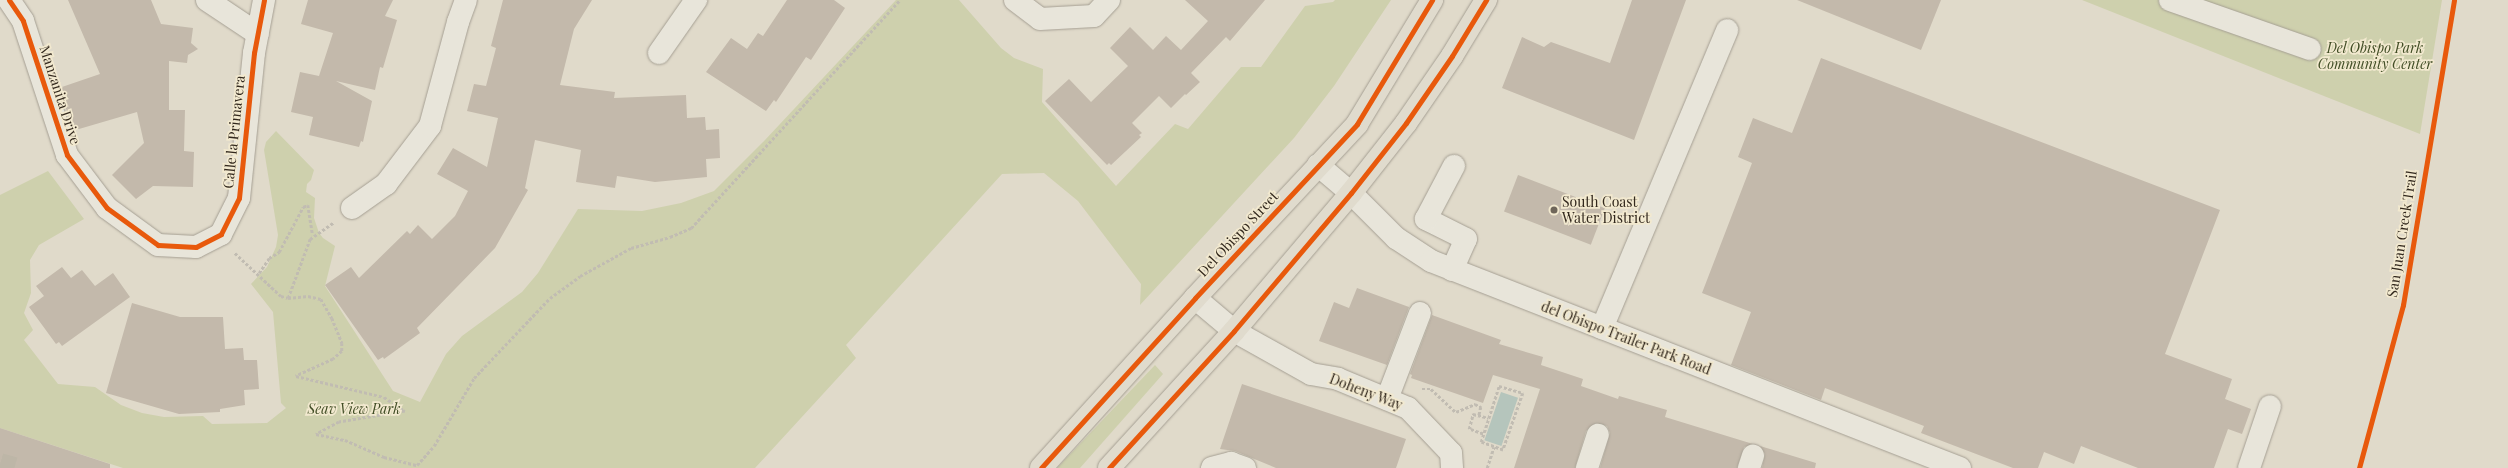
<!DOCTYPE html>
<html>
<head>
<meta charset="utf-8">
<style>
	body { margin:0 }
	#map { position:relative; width:2508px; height:468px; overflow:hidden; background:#e0daca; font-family:"Playfair Display",serif }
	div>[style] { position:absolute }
	.green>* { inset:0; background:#ced0ad }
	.water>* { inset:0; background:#b5c5bc; transform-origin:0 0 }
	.building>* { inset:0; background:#c3b9ab; transform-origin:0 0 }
	.minor-tunnel>* { height:22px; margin-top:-11px; transform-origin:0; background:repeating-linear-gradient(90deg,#bdb6a7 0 22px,transparent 0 33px) }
	.path>* { height:2.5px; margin-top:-1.25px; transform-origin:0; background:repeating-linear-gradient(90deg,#c1bcb2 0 3px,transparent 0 5px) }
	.roads { filter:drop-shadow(0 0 1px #a59f93) drop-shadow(0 0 1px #a59f93) }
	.minor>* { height:22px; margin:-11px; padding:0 11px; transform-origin:11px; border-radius:11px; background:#e8e5da }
	.major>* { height:22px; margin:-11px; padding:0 11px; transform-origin:11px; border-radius:11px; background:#e0dbcd }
	.cycleway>* { height:5px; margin:-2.5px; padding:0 2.5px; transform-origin:2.5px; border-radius:2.5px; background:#e8590c }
	.dots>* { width:11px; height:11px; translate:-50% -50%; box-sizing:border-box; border:2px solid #f2e9cf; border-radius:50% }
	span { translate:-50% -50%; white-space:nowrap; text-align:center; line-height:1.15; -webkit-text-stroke:3.5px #f2e9cf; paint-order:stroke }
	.park-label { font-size:14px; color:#414d25; font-style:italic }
	.street-label { font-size:14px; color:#32281d }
	.poi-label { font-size:14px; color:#32281d }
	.left { translate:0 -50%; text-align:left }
</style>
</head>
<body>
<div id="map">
	<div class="green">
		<i style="clip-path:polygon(896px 0,959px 0,1001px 48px,1014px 58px,1043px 69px,1042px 102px,1116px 186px,1175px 124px,1188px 129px,1241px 67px,1261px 67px,1305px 6px,1333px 2px,1335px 0,1391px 0,1334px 86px,1294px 138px,1140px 305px,1141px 284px,1078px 201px,1044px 173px,1002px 174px,846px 345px,856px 358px,755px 468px,123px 468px,0 428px,0 195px,48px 171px,84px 219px,39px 245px,30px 260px,31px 293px,24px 313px,33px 330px,24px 340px,58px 384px,95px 387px,121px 405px,142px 413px,164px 417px,203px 416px,212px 424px,267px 423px,286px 408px,281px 403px,273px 312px,251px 284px,267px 267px,276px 247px,278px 235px,264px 150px,266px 142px,276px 131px,314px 170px,311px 180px,307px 184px,306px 192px,315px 198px,314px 218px,319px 233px,323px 238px,335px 246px,325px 286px,393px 391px,420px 402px,446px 354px,462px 336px,522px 292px,538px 273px,578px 209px,642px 211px,681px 203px,714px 191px,765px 140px)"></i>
		<i style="clip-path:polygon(2082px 0,2442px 0,2420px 134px)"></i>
		<i style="clip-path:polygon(1155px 365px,1163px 374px,1080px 468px,1057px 468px)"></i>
	</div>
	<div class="water">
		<i style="left:1501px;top:392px;width:18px;height:51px;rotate:19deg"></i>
	</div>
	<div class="building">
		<i style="clip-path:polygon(68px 0,151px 0,161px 24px,193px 28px,191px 43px,198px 49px,188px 55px,187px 63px,169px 61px,169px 110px,185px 110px,184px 151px,194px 152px,193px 187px,153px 186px,136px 199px,112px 175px,144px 143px,137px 112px,79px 129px,72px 126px,59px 88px,100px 74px)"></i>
		<i style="clip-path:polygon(308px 0,393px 0,385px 16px,397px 20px,383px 68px,380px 67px,375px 90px,336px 81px,372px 101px,363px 142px,361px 141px,359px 147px,309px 135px,313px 117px,291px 112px,300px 72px,319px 76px,333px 33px,301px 24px)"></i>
		<i style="clip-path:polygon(503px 0,592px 0,574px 29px,560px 85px,615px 92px,614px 98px,686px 95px,687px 118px,705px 117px,706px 130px,719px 129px,720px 158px,706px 159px,707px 177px,655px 182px,617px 176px,615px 188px,576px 182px,581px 150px,535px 140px,525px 188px,528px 190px,495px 248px,417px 328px,420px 333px,384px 359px,383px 357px,378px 360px,325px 285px,351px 267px,359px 278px,407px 231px,410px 234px,418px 225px,432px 239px,455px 216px,468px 191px,437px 174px,453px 148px,487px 167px,498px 118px,467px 111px,474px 84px,486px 86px,496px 48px,491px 46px)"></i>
		<i style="clip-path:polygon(787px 0,834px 0,845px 8px,811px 60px,806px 57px,776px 102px,774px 100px,766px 111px,706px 72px,731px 38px,747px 49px,758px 33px,763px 36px)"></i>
		<i style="clip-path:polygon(1185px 0,1265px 0,1230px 41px,1226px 37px,1191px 73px,1200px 82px,1186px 95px,1185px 94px,1171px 108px,1159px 96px,1132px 123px,1142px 133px,1139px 135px,1141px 137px,1111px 165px,1109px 163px,1107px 165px,1045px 101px,1069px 79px,1091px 102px,1128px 66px,1110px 48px,1130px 27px,1153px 50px,1166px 36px,1181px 50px,1208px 21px)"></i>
		<i style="clip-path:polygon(1632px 0,1686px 0,1634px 140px,1502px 88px,1522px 37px,1544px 47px,1551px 42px,1610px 63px)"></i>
		<i style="clip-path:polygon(1797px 0,1941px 0,1921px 50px)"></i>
		<i style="clip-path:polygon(1821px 58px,2220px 210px,2165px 354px,2232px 379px,2225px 399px,2251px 409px,2242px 434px,2228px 429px,2214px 468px,2138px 468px,2081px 446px,2074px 464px,2044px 452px,2038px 468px,2013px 468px,1921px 433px,1924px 426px,1825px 388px,1821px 400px,1731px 365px,1751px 312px,1702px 293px,1752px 163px,1738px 157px,1753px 118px,1792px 133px)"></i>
		<i style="left:1518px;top:175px;width:93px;height:39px;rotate:21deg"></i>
		<i style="clip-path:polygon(62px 267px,71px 278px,82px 270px,95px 286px,113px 273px,130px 297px,62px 346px,59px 342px,56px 344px,29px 307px,44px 296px,36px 286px)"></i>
		<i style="clip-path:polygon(1357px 288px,1409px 307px,1387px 365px,1319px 341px,1334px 302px,1349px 308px)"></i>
		<i style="clip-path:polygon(132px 303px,180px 317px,223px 317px,225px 349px,243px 348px,244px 360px,257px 360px,259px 389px,244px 390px,245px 405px,220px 409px,220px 412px,179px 414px,106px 393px)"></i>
		<i style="clip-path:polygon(1432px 315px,1501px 340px,1499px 344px,1543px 357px,1541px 365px,1583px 379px,1581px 386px,1618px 399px,1619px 396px,1667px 410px,1665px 417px,1753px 444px,1744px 447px,1737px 468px,1600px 468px,1610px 433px,1607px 426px,1596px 423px,1586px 431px,1575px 468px,1514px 468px,1540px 389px,1493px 375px,1483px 403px,1411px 378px,1412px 375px,1410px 374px)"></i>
		<i style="clip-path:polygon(1242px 384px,1406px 439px,1396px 468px,1276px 468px,1235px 451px,1220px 449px)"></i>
		<i style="clip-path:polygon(0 428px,110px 464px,110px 468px,0 468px)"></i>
		<i style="clip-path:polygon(1760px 446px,1816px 463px,1815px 468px,1762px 468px,1765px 454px)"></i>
	</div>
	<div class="minor-tunnel">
		<i style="left:0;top:464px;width:15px;rotate:16deg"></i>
	</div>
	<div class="path">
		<i style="left:235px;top:253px;width:63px;rotate:43.1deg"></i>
		<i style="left:281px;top:296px;width:7px;rotate:16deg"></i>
		<i style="left:288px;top:298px;width:20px;rotate:-6deg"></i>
		<i style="left:308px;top:296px;width:13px;rotate:13deg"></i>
		<i style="left:321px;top:299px;width:22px;rotate:60deg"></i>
		<i style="left:332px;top:318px;width:27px;rotate:68deg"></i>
		<i style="left:342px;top:343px;width:8px;rotate:90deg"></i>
		<i style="left:342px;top:351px;width:12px;rotate:138deg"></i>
		<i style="left:333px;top:359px;width:41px;rotate:155.3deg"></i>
		<i style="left:296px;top:376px;width:90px;rotate:13.4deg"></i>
		<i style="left:384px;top:397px;width:25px;rotate:34deg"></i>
		<i style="left:405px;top:411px;width:67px;rotate:170.5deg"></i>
		<i style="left:339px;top:422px;width:26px;rotate:152deg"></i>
		<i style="left:316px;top:434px;width:30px;rotate:12deg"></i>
		<i style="left:345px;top:440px;width:43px;rotate:23.6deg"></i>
		<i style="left:384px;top:457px;width:34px;rotate:14deg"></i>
		<i style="left:417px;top:465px;width:25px;rotate:-48deg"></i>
		<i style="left:434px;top:446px;width:79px;rotate:-59.5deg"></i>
		<i style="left:474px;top:378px;width:110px;rotate:-46.5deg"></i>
		<i style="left:550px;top:298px;width:37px;rotate:-36deg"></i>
		<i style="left:580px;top:276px;width:58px;rotate:-28.8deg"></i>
		<i style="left:631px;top:248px;width:41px;rotate:-15.8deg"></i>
		<i style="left:670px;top:237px;width:23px;rotate:-23deg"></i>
		<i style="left:691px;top:228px;width:309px;rotate:-47.5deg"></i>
		<i style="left:259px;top:273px;width:18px;rotate:-56deg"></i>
		<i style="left:269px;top:258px;width:12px;rotate:-31deg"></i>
		<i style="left:279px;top:252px;width:51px;rotate:-61.9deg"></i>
		<i style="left:303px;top:207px;width:5px;rotate:-22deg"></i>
		<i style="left:308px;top:205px;width:30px;rotate:81deg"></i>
		<i style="left:288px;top:298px;width:63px;rotate:-69.6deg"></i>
		<i style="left:310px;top:239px;width:29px;rotate:-35deg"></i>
		<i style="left:1499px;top:386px;width:25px;rotate:16deg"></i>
		<i style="left:1523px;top:393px;width:60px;rotate:109.3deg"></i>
		<i style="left:1503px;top:450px;width:23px;rotate:-160deg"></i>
		<i style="left:1481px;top:442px;width:59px;rotate:-72.2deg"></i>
		<i style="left:1422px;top:389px;width:9px"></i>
		<i style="left:1431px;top:389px;width:34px;rotate:43deg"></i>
		<i style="left:1456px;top:412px;width:21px;rotate:-23deg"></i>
		<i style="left:1475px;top:404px;width:7px;rotate:27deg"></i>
		<i style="left:1481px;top:407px;width:9px;rotate:103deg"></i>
		<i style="left:1483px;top:434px;width:15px;rotate:-160deg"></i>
		<i style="left:1469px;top:429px;width:16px;rotate:-75deg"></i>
		<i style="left:1473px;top:414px;width:16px;rotate:14deg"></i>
		<i style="left:1487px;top:468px;width:22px;rotate:-72deg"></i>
	</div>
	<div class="roads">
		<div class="minor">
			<i style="left:9px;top:0;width:25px;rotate:56deg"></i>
			<i style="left:23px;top:21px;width:141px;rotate:71.8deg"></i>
			<i style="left:67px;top:155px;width:66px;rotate:53deg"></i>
			<i style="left:107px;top:208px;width:63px;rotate:36deg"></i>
			<i style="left:158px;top:245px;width:38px;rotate:3deg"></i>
			<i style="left:196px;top:247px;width:28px;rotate:-27deg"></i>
			<i style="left:221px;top:234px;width:40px;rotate:-63.4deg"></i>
			<i style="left:239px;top:198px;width:146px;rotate:-84.1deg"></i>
			<i style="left:254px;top:53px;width:54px;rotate:-79.3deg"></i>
			<i style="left:207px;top:0;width:61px;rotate:33.7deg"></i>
			<i style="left:1015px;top:0;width:31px;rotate:37deg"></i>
			<i style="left:1040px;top:19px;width:54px;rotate:-3.2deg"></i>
			<i style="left:1094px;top:16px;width:22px;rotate:-47deg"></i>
			<i style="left:2170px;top:0;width:148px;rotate:19.3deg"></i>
			<i style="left:659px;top:53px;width:65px;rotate:-55.1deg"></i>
			<i style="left:1318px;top:165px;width:43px;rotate:40.3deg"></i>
			<i style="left:1351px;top:193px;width:64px;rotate:45deg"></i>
			<i style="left:1396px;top:238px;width:42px;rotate:33.3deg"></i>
			<i style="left:1431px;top:261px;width:568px;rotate:21.37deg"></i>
			<i style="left:352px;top:208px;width:42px;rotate:-35.2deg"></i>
			<i style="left:386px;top:184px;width:73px;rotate:-52.8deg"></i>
			<i style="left:430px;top:126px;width:108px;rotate:-74.9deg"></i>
			<i style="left:458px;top:22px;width:23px;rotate:-70deg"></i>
			<i style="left:1452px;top:270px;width:34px;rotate:-66deg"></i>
			<i style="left:1466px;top:239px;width:45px;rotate:-153.4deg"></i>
			<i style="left:1426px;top:219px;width:60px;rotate:-62.2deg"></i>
			<i style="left:1195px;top:298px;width:51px;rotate:40.2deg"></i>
			<i style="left:1234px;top:331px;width:88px;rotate:29.2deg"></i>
			<i style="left:1311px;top:374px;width:27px;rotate:10deg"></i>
			<i style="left:1338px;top:379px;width:76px;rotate:22.5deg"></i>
			<i style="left:1408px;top:408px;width:62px;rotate:46.3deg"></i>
			<i style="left:1451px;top:453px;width:15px;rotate:86deg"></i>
			<i style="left:1602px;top:328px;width:323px;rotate:-67.2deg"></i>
			<i style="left:1387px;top:399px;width:92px;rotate:-69deg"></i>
			<i style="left:1212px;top:468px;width:20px;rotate:-15deg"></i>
			<i style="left:1231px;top:463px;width:15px;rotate:20deg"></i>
			<i style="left:1587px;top:468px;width:35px;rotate:-72deg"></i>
			<i style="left:1749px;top:468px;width:13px;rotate:-72deg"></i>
			<i style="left:2249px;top:468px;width:65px;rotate:-71.3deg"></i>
		</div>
		<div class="major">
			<i style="left:1041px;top:468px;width:229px;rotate:-47.8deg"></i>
			<i style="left:1195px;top:298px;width:238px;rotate:-47deg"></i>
			<i style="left:1357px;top:124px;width:145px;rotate:-58.8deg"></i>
			<i style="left:1109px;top:468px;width:185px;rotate:-47.6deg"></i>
			<i style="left:1234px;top:331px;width:181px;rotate:-49.7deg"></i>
			<i style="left:1351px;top:193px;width:89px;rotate:-51.8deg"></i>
			<i style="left:1406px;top:123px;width:81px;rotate:-55.5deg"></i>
			<i style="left:1452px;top:56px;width:66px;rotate:-58.7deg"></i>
		</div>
	</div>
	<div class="cycleway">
		<i style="left:9px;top:0;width:25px;rotate:56deg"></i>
		<i style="left:23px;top:21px;width:141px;rotate:71.8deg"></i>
		<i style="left:67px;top:155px;width:66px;rotate:53deg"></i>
		<i style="left:107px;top:208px;width:63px;rotate:36deg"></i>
		<i style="left:158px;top:245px;width:38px;rotate:3deg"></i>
		<i style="left:196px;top:247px;width:28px;rotate:-27deg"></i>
		<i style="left:221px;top:234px;width:40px;rotate:-63.4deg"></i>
		<i style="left:239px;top:198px;width:146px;rotate:-84.1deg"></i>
		<i style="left:254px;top:53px;width:54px;rotate:-79.3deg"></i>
		<i style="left:1041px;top:468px;width:229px;rotate:-47.8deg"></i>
		<i style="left:1195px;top:298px;width:238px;rotate:-47deg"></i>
		<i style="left:1357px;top:124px;width:145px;rotate:-58.8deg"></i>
		<i style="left:1109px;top:468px;width:185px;rotate:-47.6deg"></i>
		<i style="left:1234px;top:331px;width:181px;rotate:-49.7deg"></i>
		<i style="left:1351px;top:193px;width:89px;rotate:-51.8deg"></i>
		<i style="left:1406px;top:123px;width:81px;rotate:-55.5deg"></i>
		<i style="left:1452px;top:56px;width:66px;rotate:-58.7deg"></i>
		<i style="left:2359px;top:468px;width:169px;rotate:-74.9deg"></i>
		<i style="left:2403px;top:305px;width:309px;rotate:-80.5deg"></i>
	</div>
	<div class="dots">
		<i style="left:1554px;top:210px;background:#6f665a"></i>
	</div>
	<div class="park-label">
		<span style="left:2375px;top:56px">Del Obispo Park<br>Community Center</span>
		<span style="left:354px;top:409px">Seav View Park</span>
	</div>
	<div class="street-label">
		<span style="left:60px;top:95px;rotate:72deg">Manzanita Drive</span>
		<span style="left:234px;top:132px;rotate:-84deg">Calle la Primavera</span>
		<span style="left:1238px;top:234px;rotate:-47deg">Del Obispo Street</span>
		<span style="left:2402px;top:234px;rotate:-81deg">San Juan Creek Trail</span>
		<span style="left:1626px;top:338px;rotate:21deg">del Obispo Trailer Park Road</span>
		<span style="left:1366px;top:392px;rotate:21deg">Doheny Way</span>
	</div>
	<div class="poi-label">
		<span class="left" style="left:1562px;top:210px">South Coast<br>Water District</span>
	</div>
</div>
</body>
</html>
